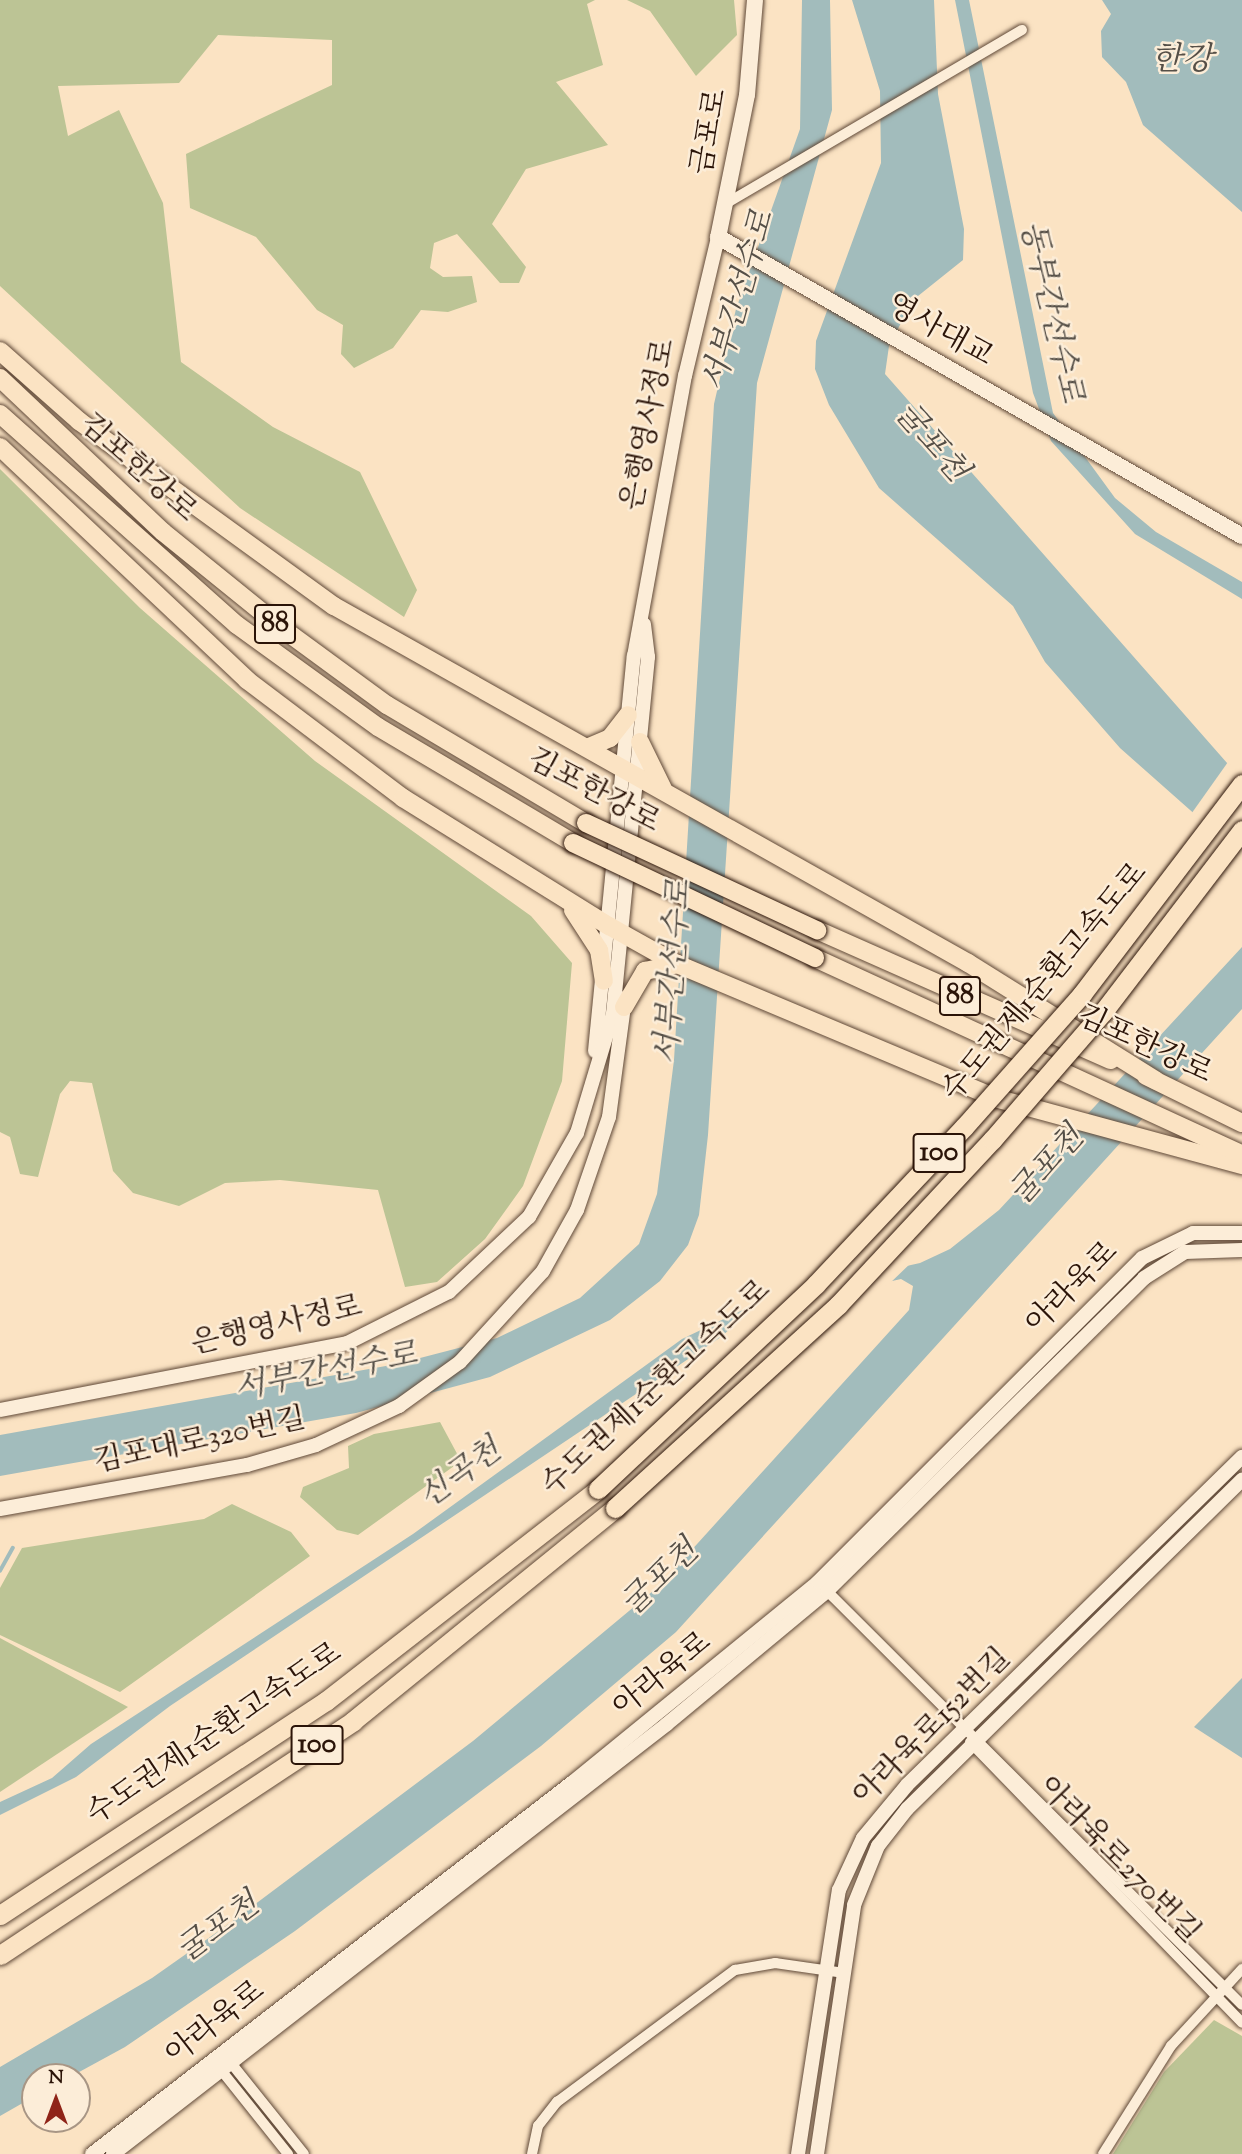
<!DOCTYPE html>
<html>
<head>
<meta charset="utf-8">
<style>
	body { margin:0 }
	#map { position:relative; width:1242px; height:2154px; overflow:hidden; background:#fbe3c3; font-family:"Sorts Mill Goudy","Noto Serif KR",serif }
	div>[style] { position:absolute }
	.green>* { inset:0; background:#bcc495 }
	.water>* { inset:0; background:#a2bcbc }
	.pier>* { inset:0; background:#fbe3c3 }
	.stream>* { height:3.5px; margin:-1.75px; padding:0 1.75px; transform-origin:1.75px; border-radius:1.75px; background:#a2bcbc }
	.roads { filter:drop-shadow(0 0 2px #5f4837) drop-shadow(0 0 2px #5f4837) }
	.minor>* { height:10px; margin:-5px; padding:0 5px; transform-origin:5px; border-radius:5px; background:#fcedd8 }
	.tertiary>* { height:14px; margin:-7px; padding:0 7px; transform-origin:7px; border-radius:7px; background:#fcedd8 }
	.secondary>* { height:16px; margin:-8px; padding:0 8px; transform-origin:8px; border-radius:8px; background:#fcedd8 }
	.trunk>* { height:18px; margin:-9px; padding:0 9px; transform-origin:9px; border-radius:9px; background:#fbe3c3 }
	.motorway>* { height:19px; margin:-9.5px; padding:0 9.5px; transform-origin:9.5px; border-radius:9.5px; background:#fbe3c3 }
	.bridges { filter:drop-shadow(0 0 2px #2b1408) drop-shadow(0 0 2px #2b1408) }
	.trunk-bridge>* { height:18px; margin:-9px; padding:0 9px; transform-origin:9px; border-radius:9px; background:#fbe3c3 }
	.motorway-bridge>* { height:19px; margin:-9.5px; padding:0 9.5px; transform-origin:9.5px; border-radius:9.5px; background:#fbe3c3 }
	span { translate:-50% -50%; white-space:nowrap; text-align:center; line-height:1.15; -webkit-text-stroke:5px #fcedd8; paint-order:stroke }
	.shield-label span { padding:2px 5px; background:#fcedd8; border:2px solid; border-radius:5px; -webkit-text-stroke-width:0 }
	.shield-label { font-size:28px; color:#2b1408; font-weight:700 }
	.street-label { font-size:30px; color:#2b1408 }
	.water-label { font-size:32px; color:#554f47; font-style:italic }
	.north { position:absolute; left:21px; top:2063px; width:70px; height:70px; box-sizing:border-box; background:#fcedd8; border:2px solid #a89685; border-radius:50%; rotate:0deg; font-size:19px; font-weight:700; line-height:28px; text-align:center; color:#2b1408 }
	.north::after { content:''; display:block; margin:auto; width:24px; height:32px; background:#8f2418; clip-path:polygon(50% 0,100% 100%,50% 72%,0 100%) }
</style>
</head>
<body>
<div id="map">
	<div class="green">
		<i style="clip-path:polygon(0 0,595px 0,587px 4px,603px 65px,556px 82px,608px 145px,526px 169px,492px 224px,526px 267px,519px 283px,500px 283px,457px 234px,434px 243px,430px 268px,443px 277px,472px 276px,477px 302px,448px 312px,421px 310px,393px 348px,354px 368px,341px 354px,343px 325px,317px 310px,256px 237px,190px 208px,186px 154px,332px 85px,332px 40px,218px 35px,179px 83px,58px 86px,68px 136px,119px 110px,163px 203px,181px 362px,273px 427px,360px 472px,417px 590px,404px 617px,240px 508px,0 286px)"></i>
		<i style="clip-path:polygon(627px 0,734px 0,737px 35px,696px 76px,650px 11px)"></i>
		<i style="clip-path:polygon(0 469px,140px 608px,315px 761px,531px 916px,572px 963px,562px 1081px,523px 1186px,485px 1239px,437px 1282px,405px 1287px,378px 1190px,280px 1180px,225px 1183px,179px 1206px,133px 1193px,113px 1171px,92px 1083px,70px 1081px,60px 1094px,38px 1177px,20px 1174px,10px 1137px,0 1132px)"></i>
		<i style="clip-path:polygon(440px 1422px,461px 1461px,358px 1535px,337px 1530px,300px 1497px,303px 1487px,349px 1468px,348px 1446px,374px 1434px)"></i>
		<i style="clip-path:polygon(232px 1504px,291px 1532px,310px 1556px,120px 1692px,0 1635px,0 1588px,22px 1548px,204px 1519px)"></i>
		<i style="clip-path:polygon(0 1638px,128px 1707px,0 1792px)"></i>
		<i style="clip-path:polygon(1214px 2020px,1242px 2036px,1242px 2154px,1113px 2154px,1164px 2072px)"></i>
	</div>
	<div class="water">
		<i style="clip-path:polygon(802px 0,830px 0,832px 110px,757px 383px,708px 1135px,699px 1215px,688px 1245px,660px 1281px,610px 1320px,490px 1377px,356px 1413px,0 1476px,0 1435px,397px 1364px,497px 1338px,580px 1298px,639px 1244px,657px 1194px,674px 1060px,714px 404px,736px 309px,800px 129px)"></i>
		<i style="clip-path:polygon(852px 0,934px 0,938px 94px,964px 229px,963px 260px,913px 300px,889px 346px,885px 374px,1242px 780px,1242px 856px,1120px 748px,1045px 662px,1013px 606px,879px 488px,829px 405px,815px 369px,816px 341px,881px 163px,880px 91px)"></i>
		<i style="clip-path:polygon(955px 0,969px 0,1053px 413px,1115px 498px,1156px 532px,1242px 582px,1242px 599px,1135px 534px,1051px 441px,1033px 393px)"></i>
		<i style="clip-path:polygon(1102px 0,1242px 0,1242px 212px,1143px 125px,1126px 82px,1102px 57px,1101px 31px,1111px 14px)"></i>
		<i style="clip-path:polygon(1242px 947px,1242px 1009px,676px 1632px,541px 1746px,295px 1931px,125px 2047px,70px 2077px,35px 2077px,35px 2096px,0 2116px,0 2067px,152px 1978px,230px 1923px,473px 1741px,659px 1586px,909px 1310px,913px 1286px,901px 1279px,821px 1297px,721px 1337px,170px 1706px,76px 1777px,0 1815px,0 1802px,52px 1778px,91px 1744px,413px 1534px,682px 1339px,772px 1296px,920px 1263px,950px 1249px,999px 1210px)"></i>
		<i style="clip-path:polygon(1242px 1678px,1242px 1758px,1194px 1727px)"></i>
	</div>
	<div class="pier">
		<i style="clip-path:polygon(1228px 762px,1242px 775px,1242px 859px,1189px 817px)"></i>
		<i style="clip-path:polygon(913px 1261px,888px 1285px,768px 1318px,708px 1349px,768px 1294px,834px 1273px)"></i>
	</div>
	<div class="stream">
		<i style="left:0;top:1571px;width:26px;rotate:-61deg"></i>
	</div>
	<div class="roads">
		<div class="minor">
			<i style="left:727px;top:203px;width:342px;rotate:-30.4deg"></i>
			<i style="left:822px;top:1586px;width:593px;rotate:44.93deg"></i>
			<i style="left:970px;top:1742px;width:391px;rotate:45.9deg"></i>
			<i style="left:227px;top:2058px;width:123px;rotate:51.3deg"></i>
			<i style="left:217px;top:2065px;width:114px;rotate:51.4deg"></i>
			<i style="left:532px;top:2154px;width:29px;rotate:-78deg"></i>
			<i style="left:538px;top:2126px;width:31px;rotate:-52deg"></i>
			<i style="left:557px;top:2102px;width:222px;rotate:-36.6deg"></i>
			<i style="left:735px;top:1970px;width:41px;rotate:-9.9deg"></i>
			<i style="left:775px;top:1963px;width:70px;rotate:8.2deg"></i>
			<i style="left:1103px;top:2154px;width:128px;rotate:-57.8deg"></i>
			<i style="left:1171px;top:2046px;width:105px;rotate:-47.3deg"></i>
		</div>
		<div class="tertiary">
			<i style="left:595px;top:1051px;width:397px;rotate:-84.4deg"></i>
			<i style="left:634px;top:656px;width:285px;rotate:-79.7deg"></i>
			<i style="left:685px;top:376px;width:143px;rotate:-76.6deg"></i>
			<i style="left:0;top:1410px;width:353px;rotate:-10.9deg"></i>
			<i style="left:347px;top:1343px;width:114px;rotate:-26.6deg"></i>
			<i style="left:449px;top:1292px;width:110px;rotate:-43.2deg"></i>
			<i style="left:529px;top:1217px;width:97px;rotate:-60.3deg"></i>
			<i style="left:577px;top:1133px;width:124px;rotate:-73.2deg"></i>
			<i style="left:613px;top:1014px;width:359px;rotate:-84.4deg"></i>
			<i style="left:648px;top:657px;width:33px;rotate:-97deg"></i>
			<i style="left:0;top:1509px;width:251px;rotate:-10.1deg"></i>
			<i style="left:247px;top:1465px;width:72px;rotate:-16.2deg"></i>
			<i style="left:316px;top:1445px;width:92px;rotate:-25.2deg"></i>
			<i style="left:399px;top:1406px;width:75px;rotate:-35.8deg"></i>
			<i style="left:460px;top:1362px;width:123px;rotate:-47.6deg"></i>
			<i style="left:543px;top:1271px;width:70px;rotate:-60.9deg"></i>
			<i style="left:577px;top:1210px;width:98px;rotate:-71deg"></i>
			<i style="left:609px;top:1117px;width:120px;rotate:-82.3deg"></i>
			<i style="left:92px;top:2154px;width:608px;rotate:-37.72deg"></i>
			<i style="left:573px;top:1782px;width:316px;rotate:-39.2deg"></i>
			<i style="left:818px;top:1582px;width:458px;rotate:-45deg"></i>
			<i style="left:1142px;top:1258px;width:57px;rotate:-26.1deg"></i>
			<i style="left:1193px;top:1233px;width:49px"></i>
			<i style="left:113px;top:2154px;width:701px;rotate:-37.82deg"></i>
			<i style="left:667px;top:1724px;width:208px;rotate:-39.7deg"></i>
			<i style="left:827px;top:1591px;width:445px;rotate:-44.6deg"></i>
			<i style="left:1144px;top:1278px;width:49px;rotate:-32.4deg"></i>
			<i style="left:1185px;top:1252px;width:57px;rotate:-2deg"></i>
			<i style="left:798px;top:2154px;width:267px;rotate:-81.2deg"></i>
			<i style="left:839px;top:1890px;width:57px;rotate:-65.2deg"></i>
			<i style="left:863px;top:1838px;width:69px;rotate:-50.3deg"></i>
			<i style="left:907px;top:1785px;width:469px;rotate:-44.4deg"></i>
			<i style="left:817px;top:2154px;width:252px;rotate:-81.5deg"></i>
			<i style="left:854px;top:1905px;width:64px;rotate:-67.9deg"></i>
			<i style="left:878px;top:1846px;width:47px;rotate:-51.9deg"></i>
			<i style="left:907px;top:1809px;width:470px;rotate:-44.5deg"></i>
		</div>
		<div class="secondary">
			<i style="left:755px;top:0;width:95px;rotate:94.8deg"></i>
			<i style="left:747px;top:95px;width:145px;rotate:101.5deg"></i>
			<i style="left:718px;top:237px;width:603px;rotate:29.71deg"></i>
		</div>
		<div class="trunk">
			<i style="left:0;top:351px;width:106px;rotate:41.5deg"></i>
			<i style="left:79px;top:421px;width:315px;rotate:36deg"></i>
			<i style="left:334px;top:606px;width:728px;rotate:29.38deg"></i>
			<i style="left:968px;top:963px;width:221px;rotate:32deg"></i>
			<i style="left:0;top:378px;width:224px;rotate:43.4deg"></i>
			<i style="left:163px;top:532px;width:149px;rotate:39deg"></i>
			<i style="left:279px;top:626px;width:134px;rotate:36.2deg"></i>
			<i style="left:387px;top:705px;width:231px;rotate:30.7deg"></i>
			<i style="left:0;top:414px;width:317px;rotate:41.7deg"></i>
			<i style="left:237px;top:625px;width:174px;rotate:35.9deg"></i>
			<i style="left:378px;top:727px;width:227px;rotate:30.7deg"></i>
			<i style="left:0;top:447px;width:340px;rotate:43.3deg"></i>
			<i style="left:247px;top:680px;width:196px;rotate:37.1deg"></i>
			<i style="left:403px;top:798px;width:243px;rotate:31.9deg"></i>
			<i style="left:609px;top:926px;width:78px;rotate:29.2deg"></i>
			<i style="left:677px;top:964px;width:345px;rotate:22.8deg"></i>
			<i style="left:995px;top:1098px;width:256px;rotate:15.2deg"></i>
			<i style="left:640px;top:742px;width:52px;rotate:63.9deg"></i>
			<i style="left:589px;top:747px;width:23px;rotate:-23deg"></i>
			<i style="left:610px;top:738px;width:29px;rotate:-52deg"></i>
			<i style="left:573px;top:910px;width:48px;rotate:57deg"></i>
			<i style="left:599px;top:950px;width:31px;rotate:81deg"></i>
			<i style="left:817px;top:930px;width:321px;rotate:23.9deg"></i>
			<i style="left:815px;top:958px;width:470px;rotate:24.7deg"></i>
			<i style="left:624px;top:1007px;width:42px;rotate:-59.7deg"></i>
			<i style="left:645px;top:971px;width:33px;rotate:-12deg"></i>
			<i style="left:1146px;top:1076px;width:107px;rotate:26.1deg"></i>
		</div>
		<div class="motorway">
			<i style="left:0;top:1915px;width:390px;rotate:-33.3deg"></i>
			<i style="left:326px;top:1701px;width:345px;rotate:-37.9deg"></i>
			<i style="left:0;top:1955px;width:424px;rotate:-33.5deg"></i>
			<i style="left:353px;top:1721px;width:338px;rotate:-39.1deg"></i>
		</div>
	</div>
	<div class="bridges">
		<div class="trunk-bridge">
			<i style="left:586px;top:823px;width:255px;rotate:24.9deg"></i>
			<i style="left:573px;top:843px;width:268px;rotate:25.4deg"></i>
		</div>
		<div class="motorway-bridge">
			<i style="left:598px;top:1489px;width:299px;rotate:-43.2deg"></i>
			<i style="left:816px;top:1284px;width:216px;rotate:-46.7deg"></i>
			<i style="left:964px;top:1127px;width:178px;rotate:-48.4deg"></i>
			<i style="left:1082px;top:994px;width:264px;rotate:-52.7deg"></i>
			<i style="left:615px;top:1508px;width:302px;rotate:-42.3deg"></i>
			<i style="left:838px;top:1305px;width:226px;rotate:-47deg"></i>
			<i style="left:992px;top:1140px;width:169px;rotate:-49.1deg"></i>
			<i style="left:1103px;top:1012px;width:229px;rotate:-52.6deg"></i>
		</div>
	</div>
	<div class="shield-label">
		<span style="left:275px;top:624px">88</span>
		<span style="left:960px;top:996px">88</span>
		<span style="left:939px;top:1153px">100</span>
		<span style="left:317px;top:1745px">100</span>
	</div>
	<div class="street-label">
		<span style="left:711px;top:132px;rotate:-80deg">금포로</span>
		<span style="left:939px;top:332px;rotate:29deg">영사대교</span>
		<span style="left:650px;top:425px;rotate:-79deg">은행영사정로</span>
		<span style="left:137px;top:469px;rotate:42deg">김포한강로</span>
		<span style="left:593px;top:792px;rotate:28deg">김포한강로</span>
		<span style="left:1046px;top:983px;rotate:-50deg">수도권제1순환고속도로</span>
		<span style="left:1144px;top:1046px;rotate:25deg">김포한강로</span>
		<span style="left:1073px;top:1289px;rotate:-45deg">아라육로</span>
		<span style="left:277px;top:1327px;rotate:-13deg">은행영사정로</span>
		<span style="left:657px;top:1389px;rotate:-43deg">수도권제1순환고속도로</span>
		<span style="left:200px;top:1442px;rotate:-12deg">김포대로320번길</span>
		<span style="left:663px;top:1676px;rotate:-39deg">아라육로</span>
		<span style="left:933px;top:1728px;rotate:-45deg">아라육로152번길</span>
		<span style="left:215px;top:1735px;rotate:-34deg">수도권제1순환고속도로</span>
		<span style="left:1118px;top:1861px;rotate:46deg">아라육로270번길</span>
		<span style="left:216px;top:2024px;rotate:-38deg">아라육로</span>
	</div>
	<div class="water-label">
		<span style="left:1182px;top:61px">한강</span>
		<span style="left:740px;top:301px;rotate:-74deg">서부간선수로</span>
		<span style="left:1050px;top:312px;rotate:77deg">동부간선수로</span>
		<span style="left:930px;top:443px;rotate:49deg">굴포천</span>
		<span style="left:675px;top:972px;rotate:-86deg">서부간선수로</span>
		<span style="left:1048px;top:1167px;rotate:-48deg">굴포천</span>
		<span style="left:326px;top:1373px;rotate:-11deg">서부간선수로</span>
		<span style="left:461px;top:1475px;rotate:-36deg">신곡천</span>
		<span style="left:661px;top:1579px;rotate:-44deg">굴포천</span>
		<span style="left:219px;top:1929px;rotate:-36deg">굴포천</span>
	</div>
	<div class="north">N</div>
</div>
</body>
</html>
